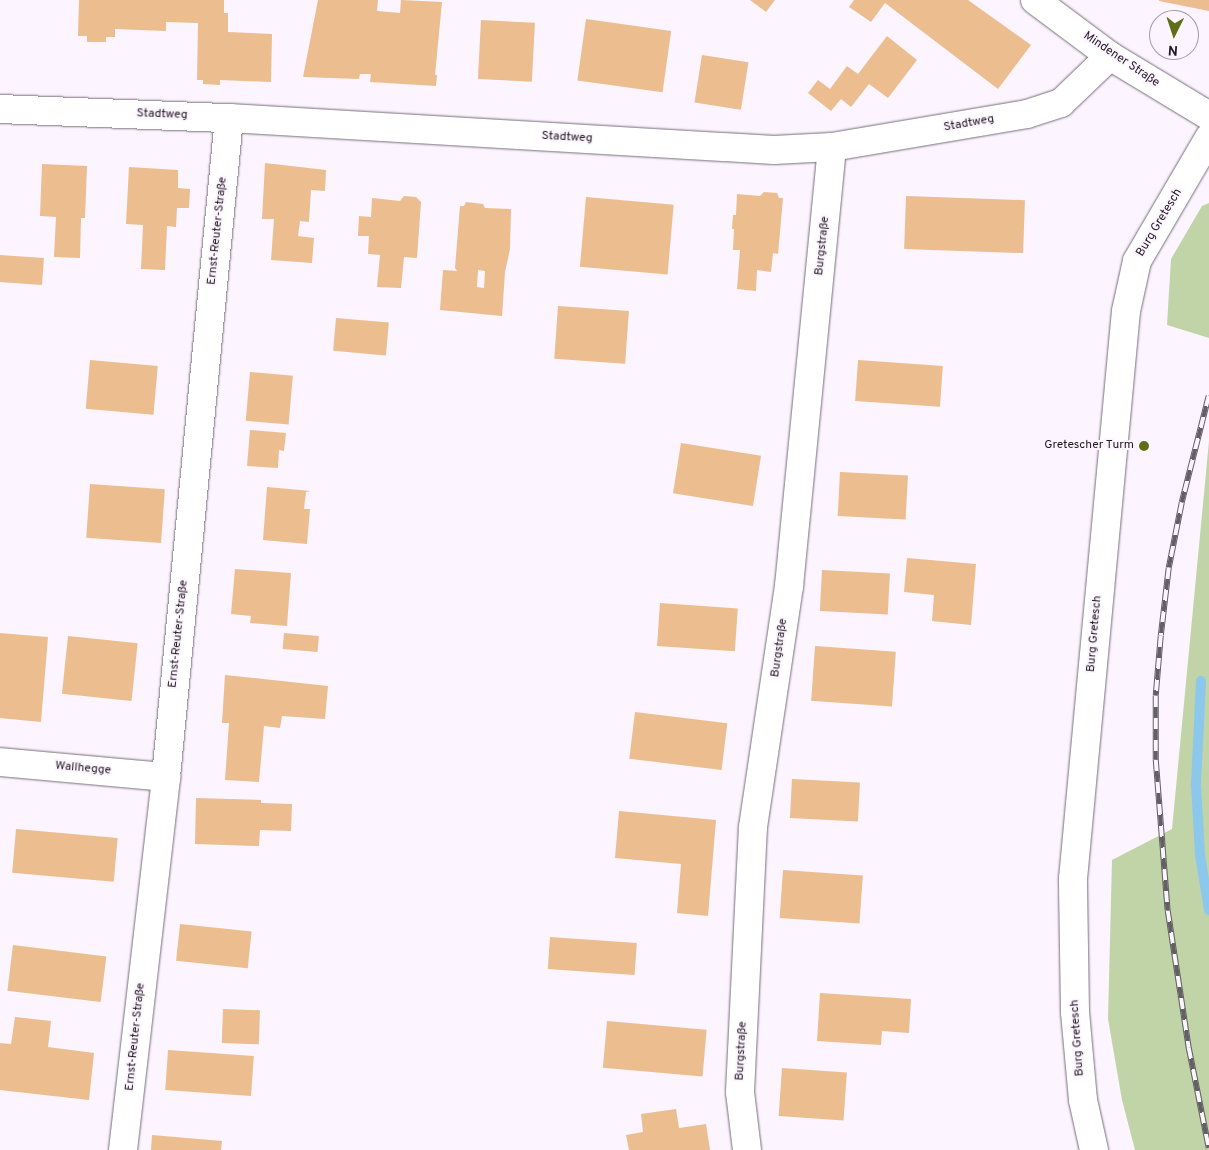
<!DOCTYPE html>
<html>
<head>
<meta charset="utf-8">
<style>
	body { margin:0 }
	#map { position:relative; width:1209px; height:1150px; overflow:hidden; background:#fcf4fe; font-family:Overpass,sans-serif }
	div>[style] { position:absolute }
	.green>* { inset:0; background:#c0d4a8 }
	.stream>* { height:10px; margin:-5px; padding:0 5px; transform-origin:5px; border-radius:5px; background:#8cc7ec }
	.building>* { inset:0; background:#ebbd8f; transform-origin:0 0 }
	.roads { filter:drop-shadow(0 0 1px #766e79) drop-shadow(0 0 1px #766e79) }
	.minor>* { height:28px; margin:-14px; padding:0 14px; transform-origin:14px; border-radius:14px; background:#fff }
	.tertiary>* { height:28px; margin:-14px; padding:0 14px; transform-origin:14px; border-radius:14px; background:#fff }
	.secondary>* { height:28px; margin:-14px; padding:0 14px; transform-origin:14px; border-radius:14px; background:#fff }
	.rail>* { height:5.5px; margin-top:-2.75px; transform-origin:0; background:repeating-linear-gradient(90deg,#fcf4fe 0 11px,#645f66 0 22px); box-sizing:border-box; border-block:1px solid #645f66 }
	.dots>* { width:14px; height:14px; translate:-50% -50%; box-sizing:border-box; border:2px solid #fcf4fe; border-radius:50% }
	span { translate:-50% -50%; white-space:nowrap; text-align:center; line-height:1.15; -webkit-text-stroke:4px #fcf4fe; paint-order:stroke }
	.street-label { font-size:12px; color:#1f1b20 }
	.poi-label { font-size:12px; color:#1f1b20 }
	.right { translate:-100% -50%; text-align:right }
	.north { position:absolute; left:1149px; top:10px; width:50px; height:50px; box-sizing:border-box; background:#fcf4fe; border:1px solid #a49da5; border-radius:50%; rotate:184deg; font-size:14px; font-weight:700; line-height:20px; text-align:center; color:#1f1b20 }
	.north::after { content:''; display:block; margin:auto; width:18px; height:22px; background:#616e18; clip-path:polygon(50% 0,100% 100%,50% 72%,0 100%) }
</style>
</head>
<body>
<div id="map">
	<div class="green">
		<i style="clip-path:polygon(1209px 203px,1209px 338px,1167px 325px,1171px 259px,1202px 206px)"></i>
		<i style="clip-path:polygon(1209px 441px,1209px 1150px,1135px 1150px,1122px 1100px,1108px 1019px,1112px 860px,1172px 829px)"></i>
	</div>
	<div class="stream">
		<i style="left:1201px;top:681px;width:103px;rotate:92.8deg"></i>
		<i style="left:1196px;top:784px;width:71px;rotate:86.8deg"></i>
		<i style="left:1200px;top:855px;width:56px;rotate:80.7deg"></i>
	</div>
	<div class="building">
		<i style="clip-path:polygon(79px 0,224px 0,224px 13px,228px 13px,228px 32px,272px 34px,271px 82px,220px 80px,220px 85px,203px 84px,203px 80px,197px 80px,198px 23px,166px 22px,166px 31px,115px 29px,115px 37px,106px 37px,106px 42px,87px 42px,87px 36px,78px 36px)"></i>
		<i style="clip-path:polygon(318px 0,378px 0,377px 11px,400px 13px,401px 0,442px 2px,435px 75px,437px 75px,436px 86px,370px 82px,371px 74px,360px 74px,359px 79px,303px 77px)"></i>
		<i style="clip-path:polygon(750px 0,775px 0,766px 12px)"></i>
		<i style="clip-path:polygon(854px 0,968px 0,1031px 45px,998px 89px,885px 3px,871px 22px,849px 7px)"></i>
		<i style="clip-path:polygon(1159px 0,1209px 0,1209px 11px,1159px 1px)"></i>
		<i style="left:586px;top:19px;width:86px;height:62px;rotate:8deg"></i>
		<i style="left:481px;top:20px;width:54px;height:59px;rotate:3deg"></i>
		<i style="clip-path:polygon(887px 36px,917px 60px,888px 98px,869px 84px,851px 107px,841px 99px,831px 111px,808px 93px,818px 80px,830px 89px,847px 66px,858px 74px)"></i>
		<i style="left:702px;top:55px;width:47px;height:48px;rotate:9deg"></i>
		<i style="clip-path:polygon(265px 163px,326px 170px,325px 191px,311px 190px,309px 222px,300px 221px,298px 236px,314px 238px,312px 263px,271px 260px,274px 219px,262px 219px)"></i>
		<i style="clip-path:polygon(42px 164px,87px 166px,85px 218px,81px 218px,80px 258px,54px 257px,56px 217px,40px 216px)"></i>
		<i style="clip-path:polygon(129px 167px,178px 170px,178px 188px,190px 189px,189px 208px,177px 208px,176px 227px,167px 226px,165px 270px,141px 269px,143px 225px,126px 224px)"></i>
		<i style="clip-path:polygon(764px 192px,777px 193px,779px 198px,783px 198px,778px 254px,773px 253px,771px 272px,757px 270px,756px 291px,737px 289px,740px 250px,733px 250px,734px 229px,732px 229px,733px 215px,736px 215px,737px 194px,760px 196px)"></i>
		<i style="clip-path:polygon(404px 196px,416px 197px,421px 202px,417px 258px,404px 257px,401px 288px,377px 287px,380px 255px,368px 254px,369px 236px,358px 236px,359px 216px,371px 217px,372px 198px,400px 201px)"></i>
		<i style="left:906px;top:196px;width:119px;height:53px;rotate:2deg"></i>
		<i style="left:586px;top:197px;width:88px;height:70px;rotate:5deg"></i>
		<i style="clip-path:polygon(evenodd,466px 202px,483px 204px,485px 208px,511px 209px,510px 249px,505px 272px,502px 316px,440px 310px,443px 270px,457px 271px,455px 268px,460px 206px,464px 206px,466px 202px,478px 270px,485px 271px,484px 288px,477px 287px,478px 270px)"></i>
		<i style="left:0;top:255px;width:44px;height:27px;rotate:4deg"></i>
		<i style="left:558px;top:306px;width:71px;height:53px;rotate:4deg"></i>
		<i style="left:336px;top:318px;width:53px;height:33px;rotate:5deg"></i>
		<i style="left:90px;top:360px;width:68px;height:49px;rotate:5deg"></i>
		<i style="left:858px;top:360px;width:85px;height:41px;rotate:4deg"></i>
		<i style="left:250px;top:372px;width:43px;height:49px;rotate:5deg"></i>
		<i style="clip-path:polygon(250px 430px,286px 433px,284px 451px,279px 450px,278px 468px,247px 466px)"></i>
		<i style="left:681px;top:443px;width:81px;height:51px;rotate:9deg"></i>
		<i style="left:840px;top:472px;width:68px;height:44px;rotate:3deg"></i>
		<i style="left:90px;top:484px;width:75px;height:54px;rotate:4deg"></i>
		<i style="clip-path:polygon(267px 487px,311px 491px,306px 492px,304px 509px,310px 509px,307px 544px,263px 540px)"></i>
		<i style="clip-path:polygon(907px 558px,976px 564px,971px 625px,932px 621px,934px 595px,904px 592px)"></i>
		<i style="clip-path:polygon(235px 569px,291px 573px,287px 626px,250px 623px,251px 616px,231px 614px)"></i>
		<i style="left:822px;top:570px;width:68px;height:41px;rotate:3deg"></i>
		<i style="left:660px;top:603px;width:78px;height:43px;rotate:4deg"></i>
		<i style="clip-path:polygon(0 633px,48px 637px,41px 722px,0 718px)"></i>
		<i style="left:284px;top:633px;width:35px;height:16px;rotate:5deg"></i>
		<i style="left:68px;top:636px;width:70px;height:58px;rotate:6deg"></i>
		<i style="left:815px;top:646px;width:81px;height:55px;rotate:4deg"></i>
		<i style="clip-path:polygon(225px 675px,328px 686px,325px 719px,282px 716px,280px 728px,264px 726px,259px 782px,225px 780px,229px 723px,222px 723px)"></i>
		<i style="left:635px;top:712px;width:93px;height:47px;rotate:7deg"></i>
		<i style="left:792px;top:779px;width:68px;height:39px;rotate:3deg"></i>
		<i style="clip-path:polygon(196px 798px,261px 800px,261px 803px,292px 804px,291px 831px,260px 830px,259px 846px,195px 844px)"></i>
		<i style="clip-path:polygon(619px 811px,716px 820px,708px 916px,677px 913px,681px 864px,615px 858px)"></i>
		<i style="left:16px;top:829px;width:102px;height:44px;rotate:5deg"></i>
		<i style="left:783px;top:870px;width:80px;height:48px;rotate:4deg"></i>
		<i style="left:180px;top:924px;width:72px;height:37px;rotate:6deg"></i>
		<i style="left:550px;top:937px;width:87px;height:32px;rotate:4deg"></i>
		<i style="left:13px;top:945px;width:94px;height:46px;rotate:7deg"></i>
		<i style="clip-path:polygon(820px 993px,911px 999px,909px 1033px,882px 1031px,881px 1045px,817px 1041px)"></i>
		<i style="left:223px;top:1009px;width:37px;height:34px;rotate:2deg"></i>
		<i style="clip-path:polygon(15px 1017px,51px 1021px,48px 1047px,94px 1053px,89px 1100px,0 1090px,0 1043px,11px 1044px)"></i>
		<i style="left:607px;top:1021px;width:100px;height:47px;rotate:5deg"></i>
		<i style="left:168px;top:1050px;width:86px;height:40px;rotate:4deg"></i>
		<i style="left:782px;top:1068px;width:65px;height:48px;rotate:4deg"></i>
		<i style="clip-path:polygon(676px 1109px,679px 1128px,706px 1124px,710px 1150px,629px 1150px,626px 1135px,643px 1132px,641px 1114px)"></i>
		<i style="clip-path:polygon(152px 1135px,222px 1141px,221px 1150px,151px 1150px)"></i>
	</div>
	<div class="roads">
		<div class="minor">
			<i style="left:0;top:109px;width:229px;rotate:2.3deg"></i>
			<i style="left:229px;top:118px;width:546px;rotate:3.36deg"></i>
			<i style="left:774px;top:150px;width:58px;rotate:-3deg"></i>
			<i style="left:832px;top:147px;width:198px;rotate:-9.6deg"></i>
			<i style="left:1027px;top:114px;width:36px;rotate:-18deg"></i>
			<i style="left:1061px;top:103px;width:68px;rotate:-43.8deg"></i>
			<i style="left:0;top:762px;width:167px;rotate:5.2deg"></i>
			<i style="left:123px;top:1150px;width:375px;rotate:-83.4deg"></i>
			<i style="left:166px;top:777px;width:662px;rotate:-84.54deg"></i>
			<i style="left:747px;top:1150px;width:58px;rotate:-96.9deg"></i>
			<i style="left:740px;top:1092px;width:265px;rotate:-87.2deg"></i>
			<i style="left:753px;top:827px;width:244px;rotate:-81.5deg"></i>
			<i style="left:789px;top:586px;width:441px;rotate:-84.4deg"></i>
		</div>
		<div class="tertiary">
			<i style="left:1094px;top:1150px;width:51px;rotate:-102.4deg"></i>
			<i style="left:1083px;top:1100px;width:88px;rotate:-95.2deg"></i>
			<i style="left:1075px;top:1012px;width:133px;rotate:-90.9deg"></i>
			<i style="left:1073px;top:879px;width:570px;rotate:-84.67deg"></i>
			<i style="left:1126px;top:311px;width:51px;rotate:-77.6deg"></i>
			<i style="left:1137px;top:261px;width:143px;rotate:-59.7deg"></i>
		</div>
		<div class="secondary">
			<i style="left:1035px;top:0;width:94px;rotate:36.7deg"></i>
			<i style="left:1110px;top:56px;width:116px;rotate:31.2deg"></i>
		</div>
	</div>
	<div class="rail">
		<i style="left:1209px;top:396px;width:110px;rotate:104.2deg"></i>
		<i style="left:1182px;top:503px;width:66px;rotate:101.3deg"></i>
		<i style="left:1169px;top:568px;width:68px;rotate:96.7deg"></i>
		<i style="left:1161px;top:636px;width:60px;rotate:94.8deg"></i>
		<i style="left:1156px;top:696px;width:64px;rotate:90deg"></i>
		<i style="left:1156px;top:760px;width:151px;rotate:85.5deg"></i>
		<i style="left:1168px;top:911px;width:139px;rotate:81.3deg"></i>
		<i style="left:1189px;top:1048px;width:102px;rotate:78.7deg"></i>
	</div>
	<div class="dots">
		<i style="left:1144px;top:446px;background:#616e18"></i>
	</div>
	<div class="street-label">
		<span style="left:1121px;top:60px;rotate:34deg">Mindener Straße</span>
		<span style="left:162px;top:115px;rotate:2deg">Stadtweg</span>
		<span style="left:969px;top:124px;rotate:-10deg">Stadtweg</span>
		<span style="left:567px;top:138px;rotate:3deg">Stadtweg</span>
		<span style="left:1160px;top:223px;rotate:-59deg">Burg Gretesch</span>
		<span style="left:218px;top:231px;rotate:-84deg">Ernst-Reuter-Straße</span>
		<span style="left:823px;top:246px;rotate:-84deg">Burgstraße</span>
		<span style="left:179px;top:634px;rotate:-84deg">Ernst-Reuter-Straße</span>
		<span style="left:1095px;top:634px;rotate:-85deg">Burg Gretesch</span>
		<span style="left:780px;top:648px;rotate:-82deg">Burgstraße</span>
		<span style="left:83px;top:769px;rotate:5deg">Wallhegge</span>
		<span style="left:136px;top:1037px;rotate:-84deg">Ernst-Reuter-Straße</span>
		<span style="left:1078px;top:1038px;rotate:-94deg">Burg Gretesch</span>
		<span style="left:742px;top:1051px;rotate:-87deg">Burgstraße</span>
	</div>
	<div class="poi-label">
		<span class="right" style="left:1134px;top:446px">Gretescher Turm</span>
	</div>
	<div class="north">N</div>
</div>
</body>
</html>
